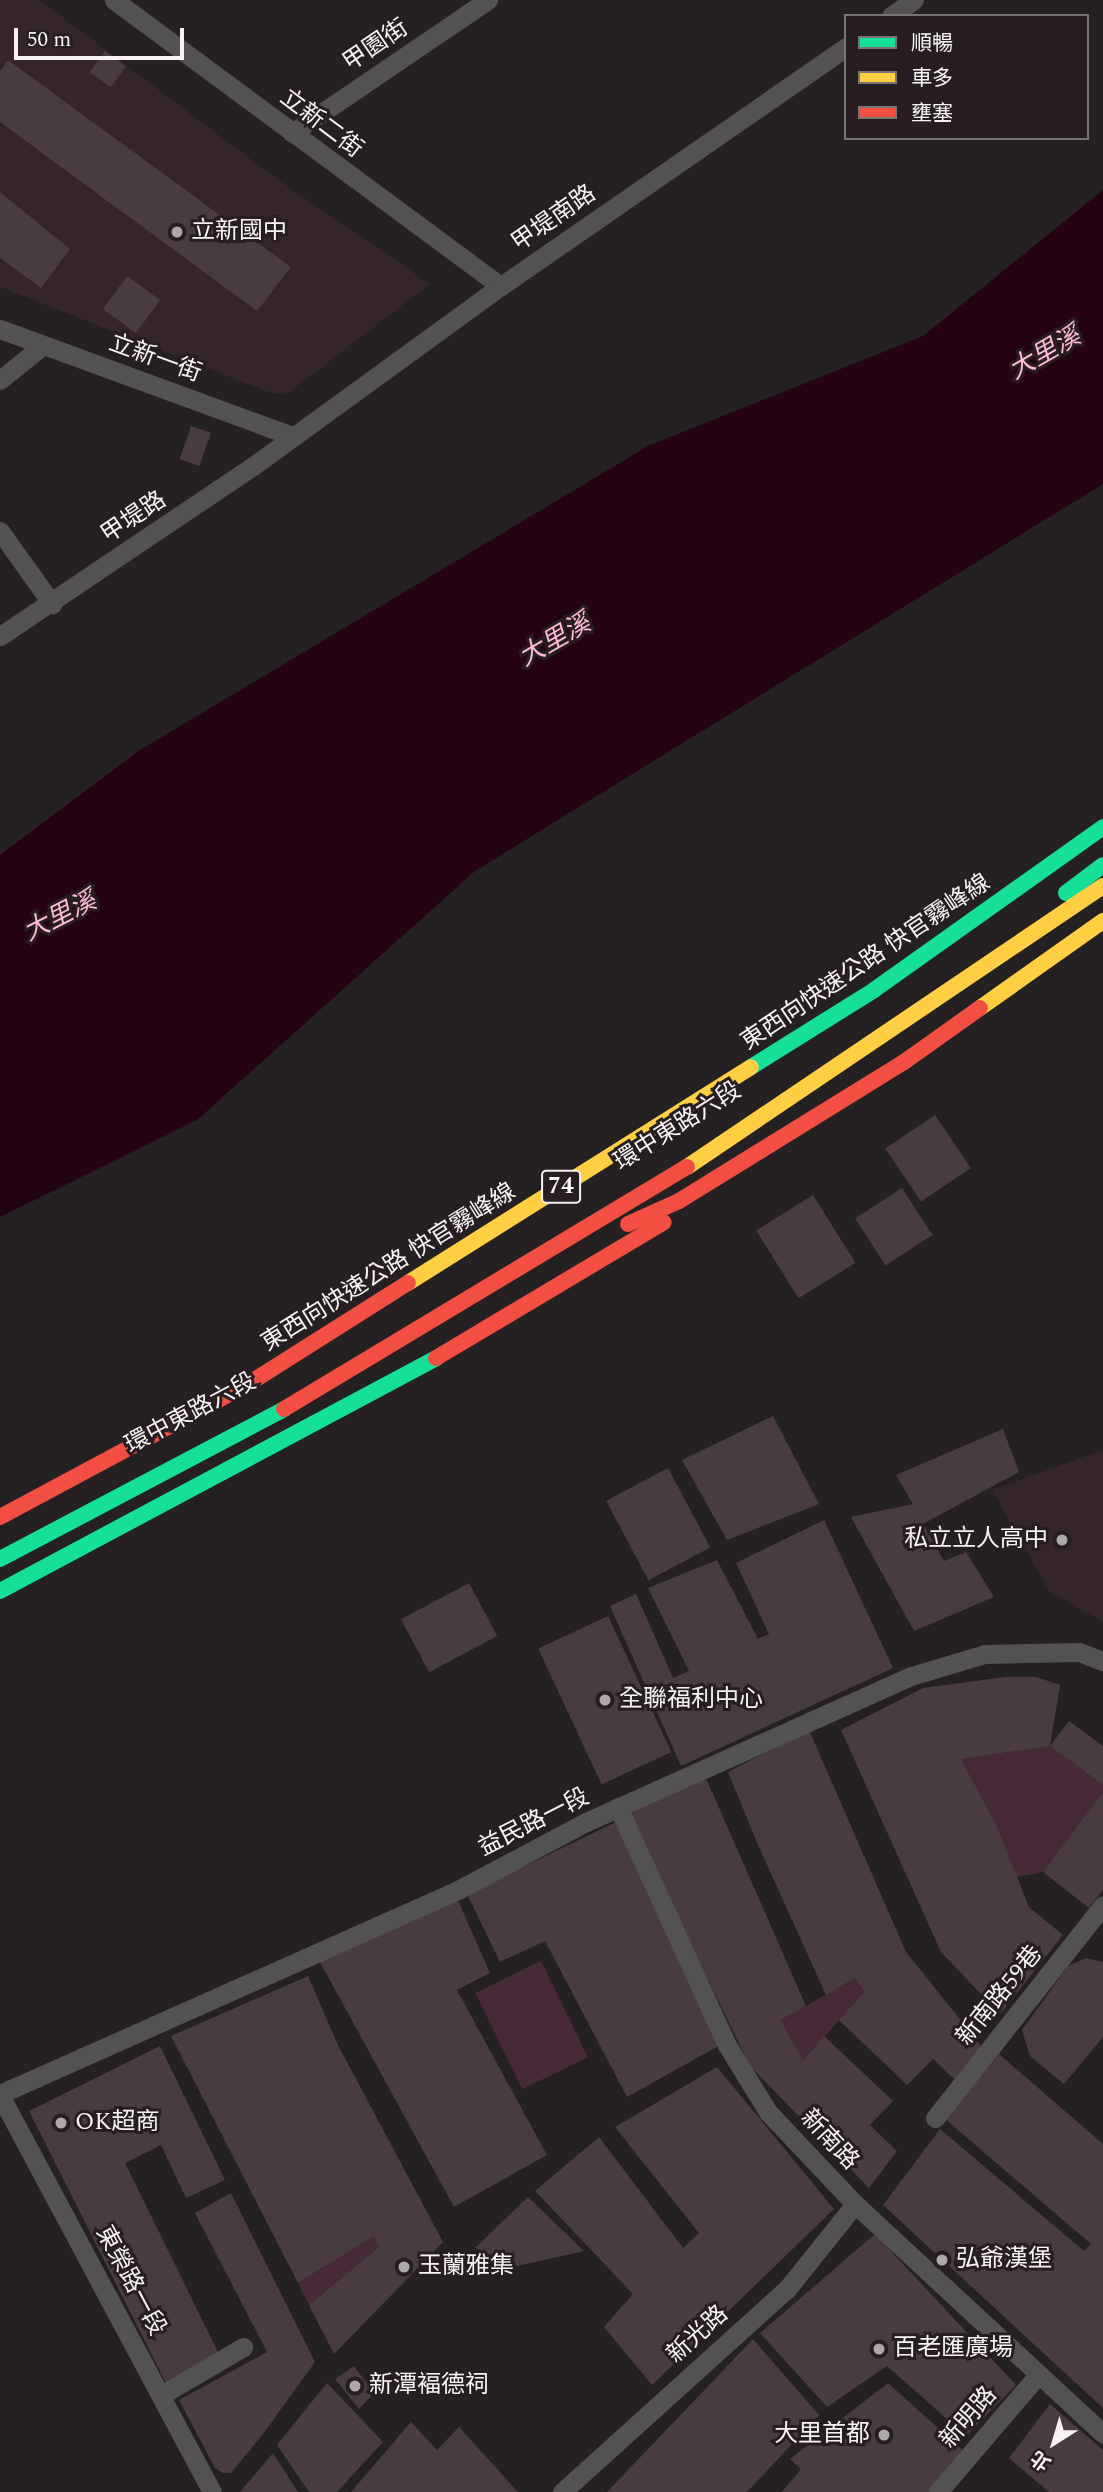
<!DOCTYPE html>
<html>
<head>
<meta charset="utf-8">
<style>
	body { margin:0 }
	#map { position:relative; width:1103px; height:2492px; overflow:hidden; background:#252022; font-family:Spectral,"Noto Sans TC",serif }
	div>[style] { position:absolute }
	.built>* { inset:0; background:#33252b }
	.green>* { inset:0; background:#472a37; transform-origin:0 0 }
	.water>* { inset:0; background:#240313 }
	.building>* { inset:0; background:#483c41; transform-origin:0 0 }
	.street>* { height:19px; margin:-9.5px; padding:0 9.5px; transform-origin:9.5px; border-radius:9.5px; background:#535152 }
	.fast>* { height:16px; margin:-8px; padding:0 8px; transform-origin:8px; border-radius:8px; background:#16e098 }
	.slow>* { height:16px; margin:-8px; padding:0 8px; transform-origin:8px; border-radius:8px; background:#ffcf43 }
	.jam>* { height:16px; margin:-8px; padding:0 8px; transform-origin:8px; border-radius:8px; background:#f24e42 }
	.dots>* { width:19px; height:19px; translate:-50% -50%; box-sizing:border-box; border:4px solid #271e22; border-radius:50% }
	span { translate:-50% -50%; white-space:nowrap; text-align:center; line-height:1.15; -webkit-text-stroke:6px #271e22; paint-order:stroke }
	.shield-label span { padding:2px 5px; background:#271e22; border:2px solid; border-radius:5px; -webkit-text-stroke-width:0 }
	.shield-label { font-size:23px; color:#f8f2f4; font-weight:700 }
	.street-label { font-size:24px; color:#f8f2f4 }
	.poi-label { font-size:24px; color:#f8f2f4 }
	.left { translate:0 -50%; text-align:left }
	.right { translate:-100% -50%; text-align:right }
	.water-label { font-size:26px; color:#febad6; font-style:italic }
	.legend { position:absolute; left:844px; top:14px; width:245px; height:126px; box-sizing:border-box; background:#271e22; border:2px solid #7b7376; margin:0; padding:9px 12px; list-style:none; font-size:21px; color:#f8f2f4 }
	.legend li { display:flex; align-items:center; gap:14px; height:35px }
	.legend b { width:35px; border:2px solid #7b7376 }
	.north { position:absolute; left:1019px; top:2408px; width:70px; height:70px; -webkit-text-stroke:5px #271e22; paint-order:stroke; rotate:217deg; font-size:19px; font-weight:700; line-height:28px; text-align:center; color:#f8f2f4 }
	.north::after { content:''; display:block; margin:auto; width:24px; height:32px; background:#f8f2f4; clip-path:polygon(50% 0,100% 100%,50% 72%,0 100%) }
	.scale { position:absolute; left:14px; top:28px; width:170px; height:32px; box-sizing:border-box; border:4px solid #f8f2f4; border-top:0; padding-left:9px; font-size:21px; line-height:24px; white-space:nowrap; color:#f8f2f4; -webkit-text-stroke:5px #271e22; paint-order:stroke }
</style>
</head>
<body>
<div id="map">
	<div class="built">
		<i style="clip-path:polygon(0 0,40px 0,277px 179px,430px 284px,287px 394px,271px 393px,0 287px)"></i>
		<i style="clip-path:polygon(1103px 1450px,1103px 1622px,1049px 1591px,992px 1490px)"></i>
	</div>
	<div class="green">
		<i style="clip-path:polygon(1050px 1746px,1103px 1785px,1103px 1792px,1043px 1872px,1017px 1877px,996px 1824px,961px 1759px)"></i>
		<i style="left:541px;top:1961px;width:107px;height:73px;rotate:64deg"></i>
		<i style="clip-path:polygon(855px 1978px,864px 1992px,803px 2061px,781px 2020px)"></i>
		<i style="clip-path:polygon(374px 2236px,379px 2247px,309px 2305px,298px 2283px)"></i>
	</div>
	<div class="water">
		<i style="clip-path:polygon(1103px 190px,1103px 484px,475px 871px,197px 1120px,0 1217px,0 855px,137px 752px,648px 446px,923px 336px)"></i>
	</div>
	<div class="building">
		<i style="left:105px;top:51px;width:26px;height:26px;rotate:36deg"></i>
		<i style="clip-path:polygon(8px 60px,291px 267px,257px 311px,0 122px,0 71px)"></i>
		<i style="clip-path:polygon(0 192px,70px 249px,41px 288px,0 258px)"></i>
		<i style="left:127px;top:276px;width:41px;height:41px;rotate:36deg"></i>
		<i style="left:191px;top:426px;width:21px;height:35px;rotate:19deg"></i>
		<i style="left:935px;top:1115px;width:64px;height:60px;rotate:56deg"></i>
		<i style="left:902px;top:1188px;width:56px;height:56px;rotate:57deg"></i>
		<i style="left:813px;top:1195px;width:80px;height:67px;rotate:58deg"></i>
		<i style="clip-path:polygon(773px 1416px,819px 1504px,727px 1540px,682px 1460px)"></i>
		<i style="clip-path:polygon(1003px 1429px,1019px 1472px,923px 1524px,944px 1561px,966px 1552px,994px 1597px,914px 1631px,851px 1517px,913px 1504px,896px 1475px)"></i>
		<i style="left:668px;top:1468px;width:90px;height:70px;rotate:62deg"></i>
		<i style="clip-path:polygon(824px 1520px,893px 1668px,681px 1766px,610px 1606px,636px 1594px,673px 1678px,689px 1671px,648px 1588px,717px 1560px,758px 1639px,769px 1634px,736px 1563px)"></i>
		<i style="left:469px;top:1583px;width:60px;height:77px;rotate:62deg"></i>
		<i style="left:608px;top:1616px;width:150px;height:77px;rotate:65deg"></i>
		<i style="clip-path:polygon(1005px 1677px,1036px 1677px,1060px 1685px,1050px 1746px,961px 1759px,996px 1824px,1029px 1907px,1063px 1935px,1000px 2014px,941px 1952px,841px 1730px,923px 1688px)"></i>
		<i style="clip-path:polygon(1069px 1721px,1103px 1746px,1103px 1785px,1050px 1746px)"></i>
		<i style="clip-path:polygon(809px 1730px,906px 1952px,982px 2047px,955px 2080px,933px 2059px,907px 2085px,839px 2020px,864px 1992px,855px 1978px,826px 1995px,758px 1845px,728px 1772px)"></i>
		<i style="clip-path:polygon(705px 1776px,806px 2006px,781px 2020px,803px 2061px,824px 2036px,893px 2101px,870px 2125px,897px 2151px,869px 2188px,750px 2066px,628px 1815px)"></i>
		<i style="clip-path:polygon(1103px 1792px,1103px 1890px,1089px 1908px,1043px 1872px)"></i>
		<i style="clip-path:polygon(620px 1820px,722px 2044px,627px 2097px,545px 1941px,500px 1962px,467px 1894px)"></i>
		<i style="clip-path:polygon(456px 1896px,490px 1973px,457px 1990px,547px 2155px,454px 2207px,320px 1962px)"></i>
		<i style="clip-path:polygon(1086px 1958px,1103px 1962px,1103px 2037px,1064px 2084px,1030px 2056px,1022px 2030px,1068px 1966px)"></i>
		<i style="clip-path:polygon(308px 1976px,338px 2045px,443px 2242px,334px 2354px,309px 2305px,379px 2247px,374px 2236px,298px 2283px,171px 2036px)"></i>
		<i style="clip-path:polygon(160px 2046px,225px 2180px,186px 2198px,161px 2145px,125px 2163px,219px 2354px,166px 2383px,29px 2111px)"></i>
		<i style="clip-path:polygon(999px 2054px,1103px 2144px,1103px 2408px,883px 2205px,940px 2129px,1084px 2251px,1091px 2244px,945px 2119px)"></i>
		<i style="clip-path:polygon(717px 2067px,834px 2209px,652px 2385px,604px 2327px,633px 2294px,535px 2191px,599px 2137px,683px 2248px,699px 2233px,615px 2127px)"></i>
		<i style="clip-path:polygon(231px 2193px,315px 2362px,263px 2434px,231px 2473px,223px 2473px,215px 2468px,179px 2400px,267px 2352px,195px 2213px)"></i>
		<i style="clip-path:polygon(528px 2197px,584px 2251px,517px 2266px,475px 2248px)"></i>
		<i style="clip-path:polygon(875px 2234px,1016px 2385px,966px 2436px,887px 2366px,827px 2407px,760px 2333px)"></i>
		<i style="clip-path:polygon(753px 2339px,819px 2415px,747px 2492px,607px 2492px)"></i>
		<i style="clip-path:polygon(354px 2366px,374px 2393px,359px 2409px,335px 2379px)"></i>
		<i style="clip-path:polygon(327px 2383px,383px 2442px,337px 2492px,309px 2492px,277px 2445px)"></i>
		<i style="clip-path:polygon(888px 2383px,967px 2454px,930px 2492px,782px 2492px,801px 2469px,790px 2459px)"></i>
		<i style="clip-path:polygon(1050px 2404px,1103px 2450px,1103px 2492px,1049px 2492px,1009px 2458px)"></i>
		<i style="clip-path:polygon(411px 2422px,437px 2450px,459px 2427px,518px 2492px,351px 2492px)"></i>
		<i style="clip-path:polygon(273px 2453px,298px 2492px,240px 2492px)"></i>
	</div>
	<div class="street">
		<i style="left:114px;top:0;width:481px;rotate:36.5deg"></i>
		<i style="left:891px;top:16px;width:28px;rotate:-35deg"></i>
		<i style="left:292px;top:133px;width:237px;rotate:-34.2deg"></i>
		<i style="left:0;top:329px;width:312px;rotate:20.1deg"></i>
		<i style="left:0;top:380px;width:55px;rotate:-39.1deg"></i>
		<i style="left:0;top:531px;width:90px;rotate:54.5deg"></i>
		<i style="left:0;top:636px;width:305px;rotate:-33.9deg"></i>
		<i style="left:253px;top:466px;width:306px;rotate:-36deg"></i>
		<i style="left:501px;top:286px;width:420px;rotate:-34.7deg"></i>
		<i style="left:618px;top:1807px;width:262px;rotate:65.4deg"></i>
		<i style="left:727px;top:2045px;width:79px;rotate:58.5deg"></i>
		<i style="left:768px;top:2112px;width:127px;rotate:46.6deg"></i>
		<i style="left:855px;top:2204px;width:338px;rotate:42.8deg"></i>
		<i style="left:0;top:2094px;width:501px;rotate:-24.01deg"></i>
		<i style="left:458px;top:1890px;width:145px;rotate:-28deg"></i>
		<i style="left:586px;top:1822px;width:356px;rotate:-24.2deg"></i>
		<i style="left:911px;top:1676px;width:77px;rotate:-16.6deg"></i>
		<i style="left:985px;top:1654px;width:94px;rotate:-1.2deg"></i>
		<i style="left:1079px;top:1652px;width:26px;rotate:21deg"></i>
		<i style="left:0;top:2095px;width:450px;rotate:61.9deg"></i>
		<i style="left:935px;top:2118px;width:271px;rotate:-51.7deg"></i>
		<i style="left:163px;top:2394px;width:93px;rotate:-30.4deg"></i>
		<i style="left:562px;top:2492px;width:303px;rotate:-42.1deg"></i>
		<i style="left:787px;top:2289px;width:109px;rotate:-51.3deg"></i>
		<i style="left:938px;top:2492px;width:153px;rotate:-49.5deg"></i>
	</div>
	<div class="fast">
		<i style="left:1066px;top:893px;width:46px;rotate:-37.1deg"></i>
		<i style="left:751px;top:1067px;width:145px;rotate:-32deg"></i>
		<i style="left:874px;top:990px;width:281px;rotate:-35.4deg"></i>
		<i style="left:0;top:1559px;width:321px;rotate:-27.8deg"></i>
		<i style="left:0;top:1591px;width:494px;rotate:-28.1deg"></i>
	</div>
	<div class="slow">
		<i style="left:980px;top:1008px;width:151px;rotate:-35.3deg"></i>
		<i style="left:687px;top:1167px;width:502px;rotate:-34.04deg"></i>
		<i style="left:408px;top:1283px;width:405px;rotate:-32.2deg"></i>
	</div>
	<div class="jam">
		<i style="left:628px;top:1224px;width:56px;rotate:-24.3deg"></i>
		<i style="left:679px;top:1201px;width:264px;rotate:-31.7deg"></i>
		<i style="left:904px;top:1062px;width:93px;rotate:-35.4deg"></i>
		<i style="left:436px;top:1358px;width:265px;rotate:-30.8deg"></i>
		<i style="left:284px;top:1409px;width:470px;rotate:-31deg"></i>
		<i style="left:0;top:1517px;width:281px;rotate:-28.2deg"></i>
		<i style="left:248px;top:1384px;width:189px;rotate:-32.3deg"></i>
	</div>
	<div class="dots">
		<i style="left:177px;top:232px;background:#aea8aa"></i>
		<i style="left:1062px;top:1540px;background:#aea8aa"></i>
		<i style="left:605px;top:1700px;background:#aea8aa"></i>
		<i style="left:61px;top:2123px;background:#aea8aa"></i>
		<i style="left:942px;top:2260px;background:#aea8aa"></i>
		<i style="left:404px;top:2267px;background:#aea8aa"></i>
		<i style="left:879px;top:2349px;background:#aea8aa"></i>
		<i style="left:355px;top:2386px;background:#aea8aa"></i>
		<i style="left:884px;top:2435px;background:#aea8aa"></i>
	</div>
	<div class="shield-label">
		<span style="left:561px;top:1187px">74</span>
	</div>
	<div class="street-label">
		<span style="left:376px;top:46px;rotate:-34deg">甲園街</span>
		<span style="left:321px;top:124px;rotate:37deg">立新二街</span>
		<span style="left:554px;top:219px;rotate:-35deg">甲堤南路</span>
		<span style="left:155px;top:359px;rotate:20deg">立新一街</span>
		<span style="left:134px;top:518px;rotate:-34deg">甲堤路</span>
		<span style="left:866px;top:963px;rotate:-34deg">東西向快速公路 快官霧峰線</span>
		<span style="left:678px;top:1127px;rotate:-32deg">環中東路六段</span>
		<span style="left:389px;top:1268px;rotate:-32deg">東西向快速公路 快官霧峰線</span>
		<span style="left:191px;top:1414px;rotate:-28deg">環中東路六段</span>
		<span style="left:534px;top:1823px;rotate:-27deg">益民路一段</span>
		<span style="left:1000px;top:1996px;rotate:-51deg">新南路59巷</span>
		<span style="left:829px;top:2140px;rotate:47deg">新南路</span>
		<span style="left:130px;top:2281px;rotate:62deg">東榮路一段</span>
		<span style="left:698px;top:2335px;rotate:-42deg">新光路</span>
		<span style="left:969px;top:2418px;rotate:-49deg">新明路</span>
	</div>
	<div class="poi-label">
		<span class="left" style="left:191px;top:232px">立新國中</span>
		<span class="right" style="left:1048px;top:1540px">私立立人高中</span>
		<span class="left" style="left:619px;top:1700px">全聯福利中心</span>
		<span class="left" style="left:75px;top:2123px">OK超商</span>
		<span class="left" style="left:956px;top:2260px">弘爺漢堡</span>
		<span class="left" style="left:418px;top:2267px">玉蘭雅集</span>
		<span class="left" style="left:893px;top:2349px">百老匯廣場</span>
		<span class="left" style="left:369px;top:2386px">新潭褔德祠</span>
		<span class="right" style="left:870px;top:2435px">大里首都</span>
	</div>
	<div class="water-label">
		<span style="left:1045px;top:354px;rotate:-30deg">大里溪</span>
		<span style="left:555px;top:641px;rotate:-30deg">大里溪</span>
		<span style="left:60px;top:917px;rotate:-27deg">大里溪</span>
	</div>
	<ul class="legend">
	<li><b style="height:9px;background:#16e098"></b>順暢</li>
	<li><b style="height:9px;background:#ffcf43"></b>車多</li>
	<li><b style="height:9px;background:#f24e42"></b>壅塞</li>
	</ul>
	<div class="north">北</div>
	<div class="scale">50 m</div>
</div>
</body>
</html>
